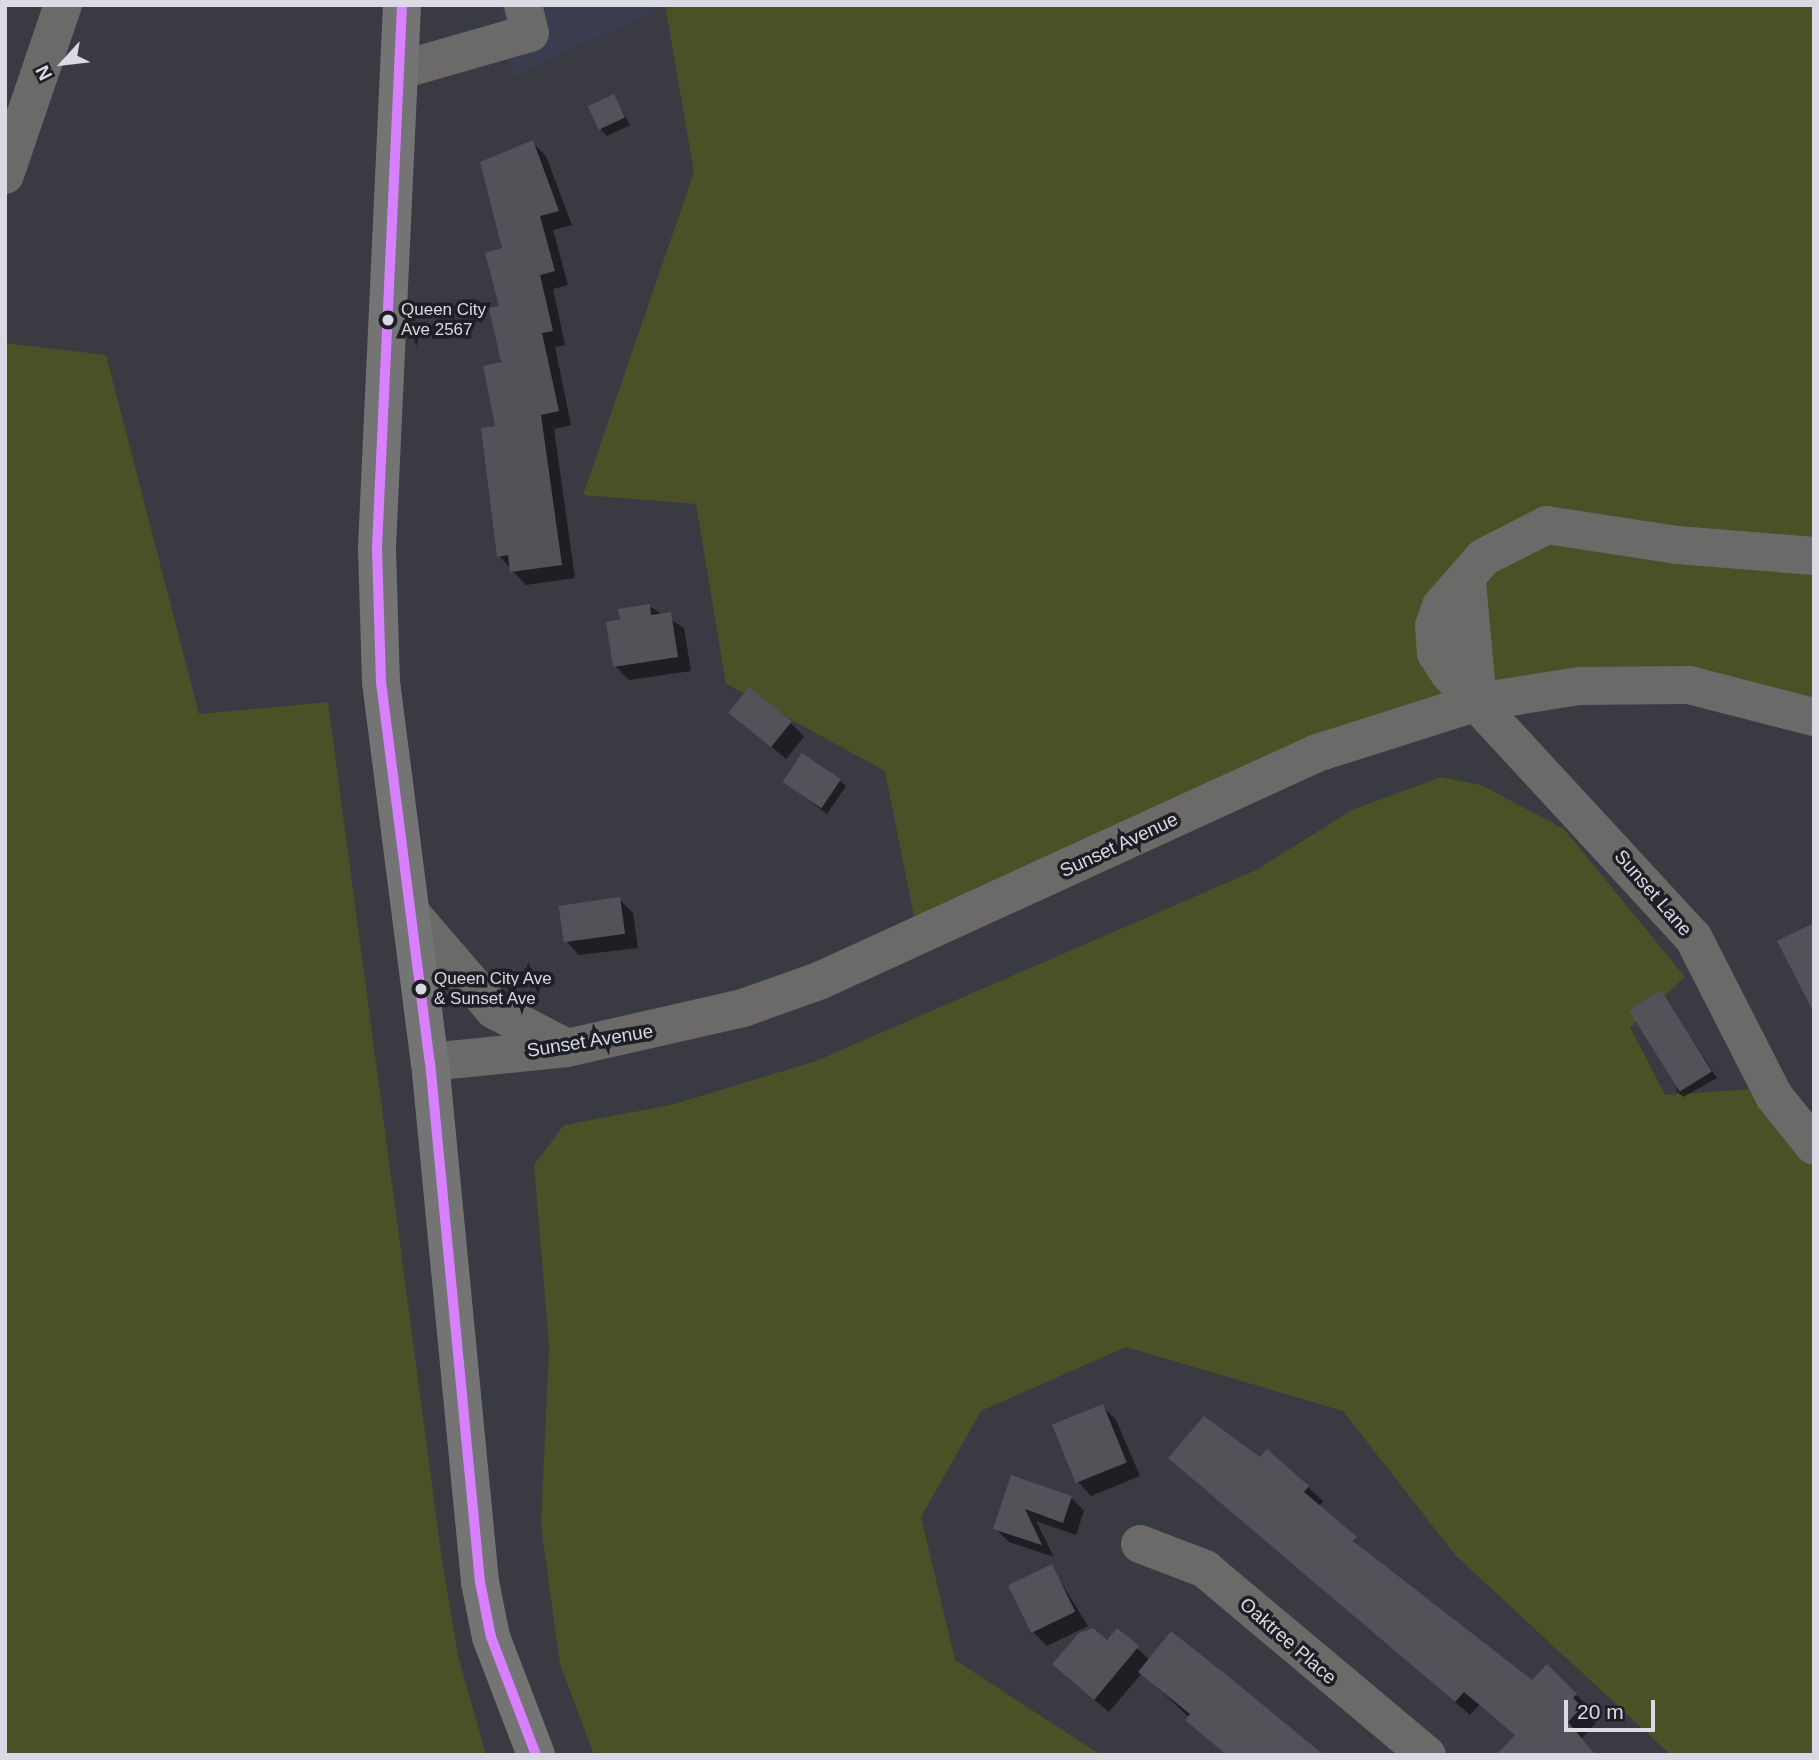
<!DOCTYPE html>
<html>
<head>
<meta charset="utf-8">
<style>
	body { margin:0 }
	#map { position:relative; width:1819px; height:1760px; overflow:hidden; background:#393a42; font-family:Arial,sans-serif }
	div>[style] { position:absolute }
	.built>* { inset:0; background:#3b3c50 }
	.green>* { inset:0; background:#4b5027 }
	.shadow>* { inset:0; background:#0007 }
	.building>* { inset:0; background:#525359; transform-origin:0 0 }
	.minor>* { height:38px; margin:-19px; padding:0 19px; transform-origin:19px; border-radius:19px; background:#6b6a69 }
	.major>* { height:38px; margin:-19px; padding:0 19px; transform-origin:19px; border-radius:19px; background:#747474 }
	.bus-1>* { height:10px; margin:-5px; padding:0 5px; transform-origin:5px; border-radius:5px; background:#d880ff }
	.dots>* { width:19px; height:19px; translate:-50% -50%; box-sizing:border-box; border:4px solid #1e1e25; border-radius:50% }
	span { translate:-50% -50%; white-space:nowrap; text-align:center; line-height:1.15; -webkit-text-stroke:7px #1e1e25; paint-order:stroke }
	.bus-label { font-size:17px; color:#d9dae4 }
	.left { translate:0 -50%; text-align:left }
	.street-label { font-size:19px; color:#d9dae4 }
	.frame { position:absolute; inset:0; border:7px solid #d9dae4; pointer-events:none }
	.north { position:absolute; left:28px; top:28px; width:70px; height:70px; -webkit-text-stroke:5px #1e1e25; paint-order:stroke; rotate:243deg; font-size:19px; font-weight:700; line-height:28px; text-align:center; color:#d9dae4 }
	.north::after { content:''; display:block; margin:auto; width:24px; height:32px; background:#d9dae4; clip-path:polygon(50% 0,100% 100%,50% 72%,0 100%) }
	.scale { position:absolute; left:1564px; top:1700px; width:91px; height:32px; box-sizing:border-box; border:4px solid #d9dae4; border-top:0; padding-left:9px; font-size:21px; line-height:24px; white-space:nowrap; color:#d9dae4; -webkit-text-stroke:5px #1e1e25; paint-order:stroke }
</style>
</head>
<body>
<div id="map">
	<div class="built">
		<i style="clip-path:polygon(498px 5px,653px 5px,654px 11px,512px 77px)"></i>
	</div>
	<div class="green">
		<i style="clip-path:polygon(665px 5px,1814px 5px,1814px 717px,1774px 704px,1478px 702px,918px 937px,885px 771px,726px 684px,696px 504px,583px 495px,694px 172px)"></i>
		<i style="clip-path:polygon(5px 343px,106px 355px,199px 714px,328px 702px,443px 1567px,458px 1655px,486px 1755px,5px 1755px)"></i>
		<i style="clip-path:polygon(1441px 777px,1481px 785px,1564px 829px,1685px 977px,1630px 1027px,1665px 1095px,1750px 1089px,1814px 1146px,1814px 1755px,1671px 1755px,1456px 1556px,1343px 1411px,1126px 1347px,981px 1411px,921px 1517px,955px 1660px,1101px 1755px,594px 1755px,560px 1664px,541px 1526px,549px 1347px,534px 1165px,564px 1125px,671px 1105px,816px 1061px,1256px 870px,1352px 810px)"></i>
	</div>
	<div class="shadow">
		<i style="clip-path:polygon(614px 96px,630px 125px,607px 136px,601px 130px)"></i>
		<i style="clip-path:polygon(532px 142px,546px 156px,572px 225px,553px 230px,568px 285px,553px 289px,565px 345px,555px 347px,571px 425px,554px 429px,575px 578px,526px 585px,499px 556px,497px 427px,505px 249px)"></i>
		<i style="clip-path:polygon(649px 606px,684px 628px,691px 671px,629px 680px,615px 666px,622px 621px)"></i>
		<i style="clip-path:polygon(731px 712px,791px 723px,804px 737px,786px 759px)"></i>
		<i style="clip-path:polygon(839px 780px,846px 786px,827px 814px,785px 782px)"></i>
		<i style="clip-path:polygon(619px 899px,633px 913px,638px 948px,579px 955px,566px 941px)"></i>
		<i style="clip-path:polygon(1661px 992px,1717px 1078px,1683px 1097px,1677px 1091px)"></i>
		<i style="clip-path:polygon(1102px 1406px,1116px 1420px,1140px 1476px,1091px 1496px,1078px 1482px)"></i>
		<i style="clip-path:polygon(1170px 1458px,1260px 1460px,1308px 1487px,1323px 1501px,1319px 1506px,1368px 1555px,1532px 1682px,1547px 1666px,1591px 1709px,1586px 1714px,1596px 1723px,1582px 1738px,1596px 1755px,1517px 1736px,1479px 1705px,1470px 1715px)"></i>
		<i style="clip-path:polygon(1013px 1478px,1071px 1497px,1084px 1511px,1076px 1535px,1036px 1521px,1054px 1557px,1009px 1542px,995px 1528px)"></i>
		<i style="clip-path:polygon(1051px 1566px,1088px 1626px,1047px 1646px,1033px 1632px)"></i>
		<i style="clip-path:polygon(1117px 1630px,1150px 1660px,1171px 1634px,1324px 1755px,1229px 1755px,1142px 1673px,1109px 1712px,1068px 1678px)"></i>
	</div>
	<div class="building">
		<i style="left:614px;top:94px;width:26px;height:29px;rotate:65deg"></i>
		<i style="clip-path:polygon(533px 140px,559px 211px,540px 216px,555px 271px,540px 275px,553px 331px,542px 333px,559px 411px,541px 415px,562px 565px,510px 572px,508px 555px,497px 557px,481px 428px,495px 426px,483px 366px,501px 362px,489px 308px,499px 306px,485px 253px,502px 248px,480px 162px)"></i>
		<i style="clip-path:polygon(650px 604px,651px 615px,671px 612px,678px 657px,613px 667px,606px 622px,620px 619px,618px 609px)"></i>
		<i style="left:749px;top:687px;width:55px;height:33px;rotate:39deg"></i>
		<i style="left:802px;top:753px;width:47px;height:35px;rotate:34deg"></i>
		<i style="left:620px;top:897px;width:37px;height:62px;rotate:82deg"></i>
		<i style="clip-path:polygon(1814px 923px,1814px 1013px,1777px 941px)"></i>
		<i style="left:1661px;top:990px;width:96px;height:38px;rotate:58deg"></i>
		<i style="left:1103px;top:1404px;width:63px;height:55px;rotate:68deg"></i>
		<i style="clip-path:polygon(1204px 1416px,1260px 1457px,1267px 1449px,1309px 1486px,1304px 1492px,1357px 1537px,1353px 1541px,1532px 1680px,1547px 1664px,1577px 1694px,1573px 1698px,1582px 1707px,1568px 1722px,1596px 1755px,1496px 1755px,1515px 1735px,1464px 1692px,1455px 1702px,1168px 1458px)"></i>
		<i style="clip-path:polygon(1011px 1475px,1072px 1496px,1063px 1523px,1025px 1509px,1042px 1545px,993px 1529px)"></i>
		<i style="left:1052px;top:1564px;width:53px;height:49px;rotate:64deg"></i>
		<i style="clip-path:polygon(1093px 1628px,1107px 1640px,1117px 1628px,1139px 1646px,1094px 1700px,1052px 1664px,1079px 1633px)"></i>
		<i style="clip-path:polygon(1171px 1631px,1224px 1673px,1324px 1755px,1227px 1755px,1185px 1720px,1190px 1714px,1138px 1672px)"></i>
	</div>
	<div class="minor">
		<i style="left:401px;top:70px;width:134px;rotate:-16deg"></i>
		<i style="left:530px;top:33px;width:29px;rotate:-104deg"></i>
		<i style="left:5px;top:175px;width:180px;rotate:-71.2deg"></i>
		<i style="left:1814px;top:556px;width:137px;rotate:-175.4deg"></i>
		<i style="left:1677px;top:545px;width:132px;rotate:-171.3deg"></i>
		<i style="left:1547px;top:525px;width:71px;rotate:153.1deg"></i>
		<i style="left:1484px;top:557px;width:65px;rotate:131.3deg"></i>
		<i style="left:1441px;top:606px;width:21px;rotate:109deg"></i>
		<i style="left:1434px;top:626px;width:27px;rotate:86deg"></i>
		<i style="left:1436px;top:653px;width:24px;rotate:57deg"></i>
		<i style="left:1449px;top:673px;width:359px;rotate:47.3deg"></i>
		<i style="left:1693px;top:937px;width:178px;rotate:63deg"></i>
		<i style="left:1774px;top:1096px;width:64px;rotate:51.3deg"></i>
		<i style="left:1467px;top:582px;width:121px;rotate:84.8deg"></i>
		<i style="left:411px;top:913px;width:128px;rotate:49.4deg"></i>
		<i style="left:494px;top:1010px;width:80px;rotate:27.5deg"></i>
		<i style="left:430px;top:1062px;width:138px;rotate:-5.8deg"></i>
		<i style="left:567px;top:1048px;width:180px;rotate:-12.8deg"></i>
		<i style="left:743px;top:1008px;width:83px;rotate:-19.7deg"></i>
		<i style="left:821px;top:980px;width:545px;rotate:-24.59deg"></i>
		<i style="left:1317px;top:753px;width:169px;rotate:-17.6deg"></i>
		<i style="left:1478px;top:702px;width:102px;rotate:-9deg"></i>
		<i style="left:1579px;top:686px;width:110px;rotate:-0.5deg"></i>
		<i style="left:1689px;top:685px;width:129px;rotate:14.4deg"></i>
		<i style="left:1140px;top:1544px;width:70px;rotate:21deg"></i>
		<i style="left:1205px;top:1569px;width:290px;rotate:40deg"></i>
	</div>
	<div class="major">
		<i style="left:402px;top:5px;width:544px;rotate:92.64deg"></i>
		<i style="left:377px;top:548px;width:134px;rotate:88.3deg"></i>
		<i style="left:381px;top:682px;width:383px;rotate:82.7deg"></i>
		<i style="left:430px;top:1062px;width:522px;rotate:84.51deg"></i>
		<i style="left:480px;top:1582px;width:56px;rotate:78.7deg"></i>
		<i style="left:491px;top:1637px;width:126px;rotate:69.1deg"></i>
	</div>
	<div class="bus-1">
		<i style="left:402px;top:5px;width:544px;rotate:92.64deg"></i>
		<i style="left:377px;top:548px;width:134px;rotate:88.3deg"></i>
		<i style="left:381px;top:682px;width:383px;rotate:82.7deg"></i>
		<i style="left:430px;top:1062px;width:522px;rotate:84.51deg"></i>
		<i style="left:480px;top:1582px;width:56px;rotate:78.7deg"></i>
		<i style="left:491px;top:1637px;width:126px;rotate:69.1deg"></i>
	</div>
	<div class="dots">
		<i style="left:388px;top:320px;background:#d9dae4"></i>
		<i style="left:421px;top:989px;background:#d9dae4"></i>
	</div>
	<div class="bus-label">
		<span class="left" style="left:401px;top:320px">Queen City<br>Ave 2567</span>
		<span class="left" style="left:434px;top:989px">Queen City Ave<br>&amp; Sunset Ave</span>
	</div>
	<div class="street-label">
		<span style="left:1119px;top:845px;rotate:-25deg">Sunset Avenue</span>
		<span style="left:1653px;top:893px;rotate:49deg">Sunset Lane</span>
		<span style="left:590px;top:1041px;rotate:-9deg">Sunset Avenue</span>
		<span style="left:1288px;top:1641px;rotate:41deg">Oaktree Place</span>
	</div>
	<div class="frame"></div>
	<div class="north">N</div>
	<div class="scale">20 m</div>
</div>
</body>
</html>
